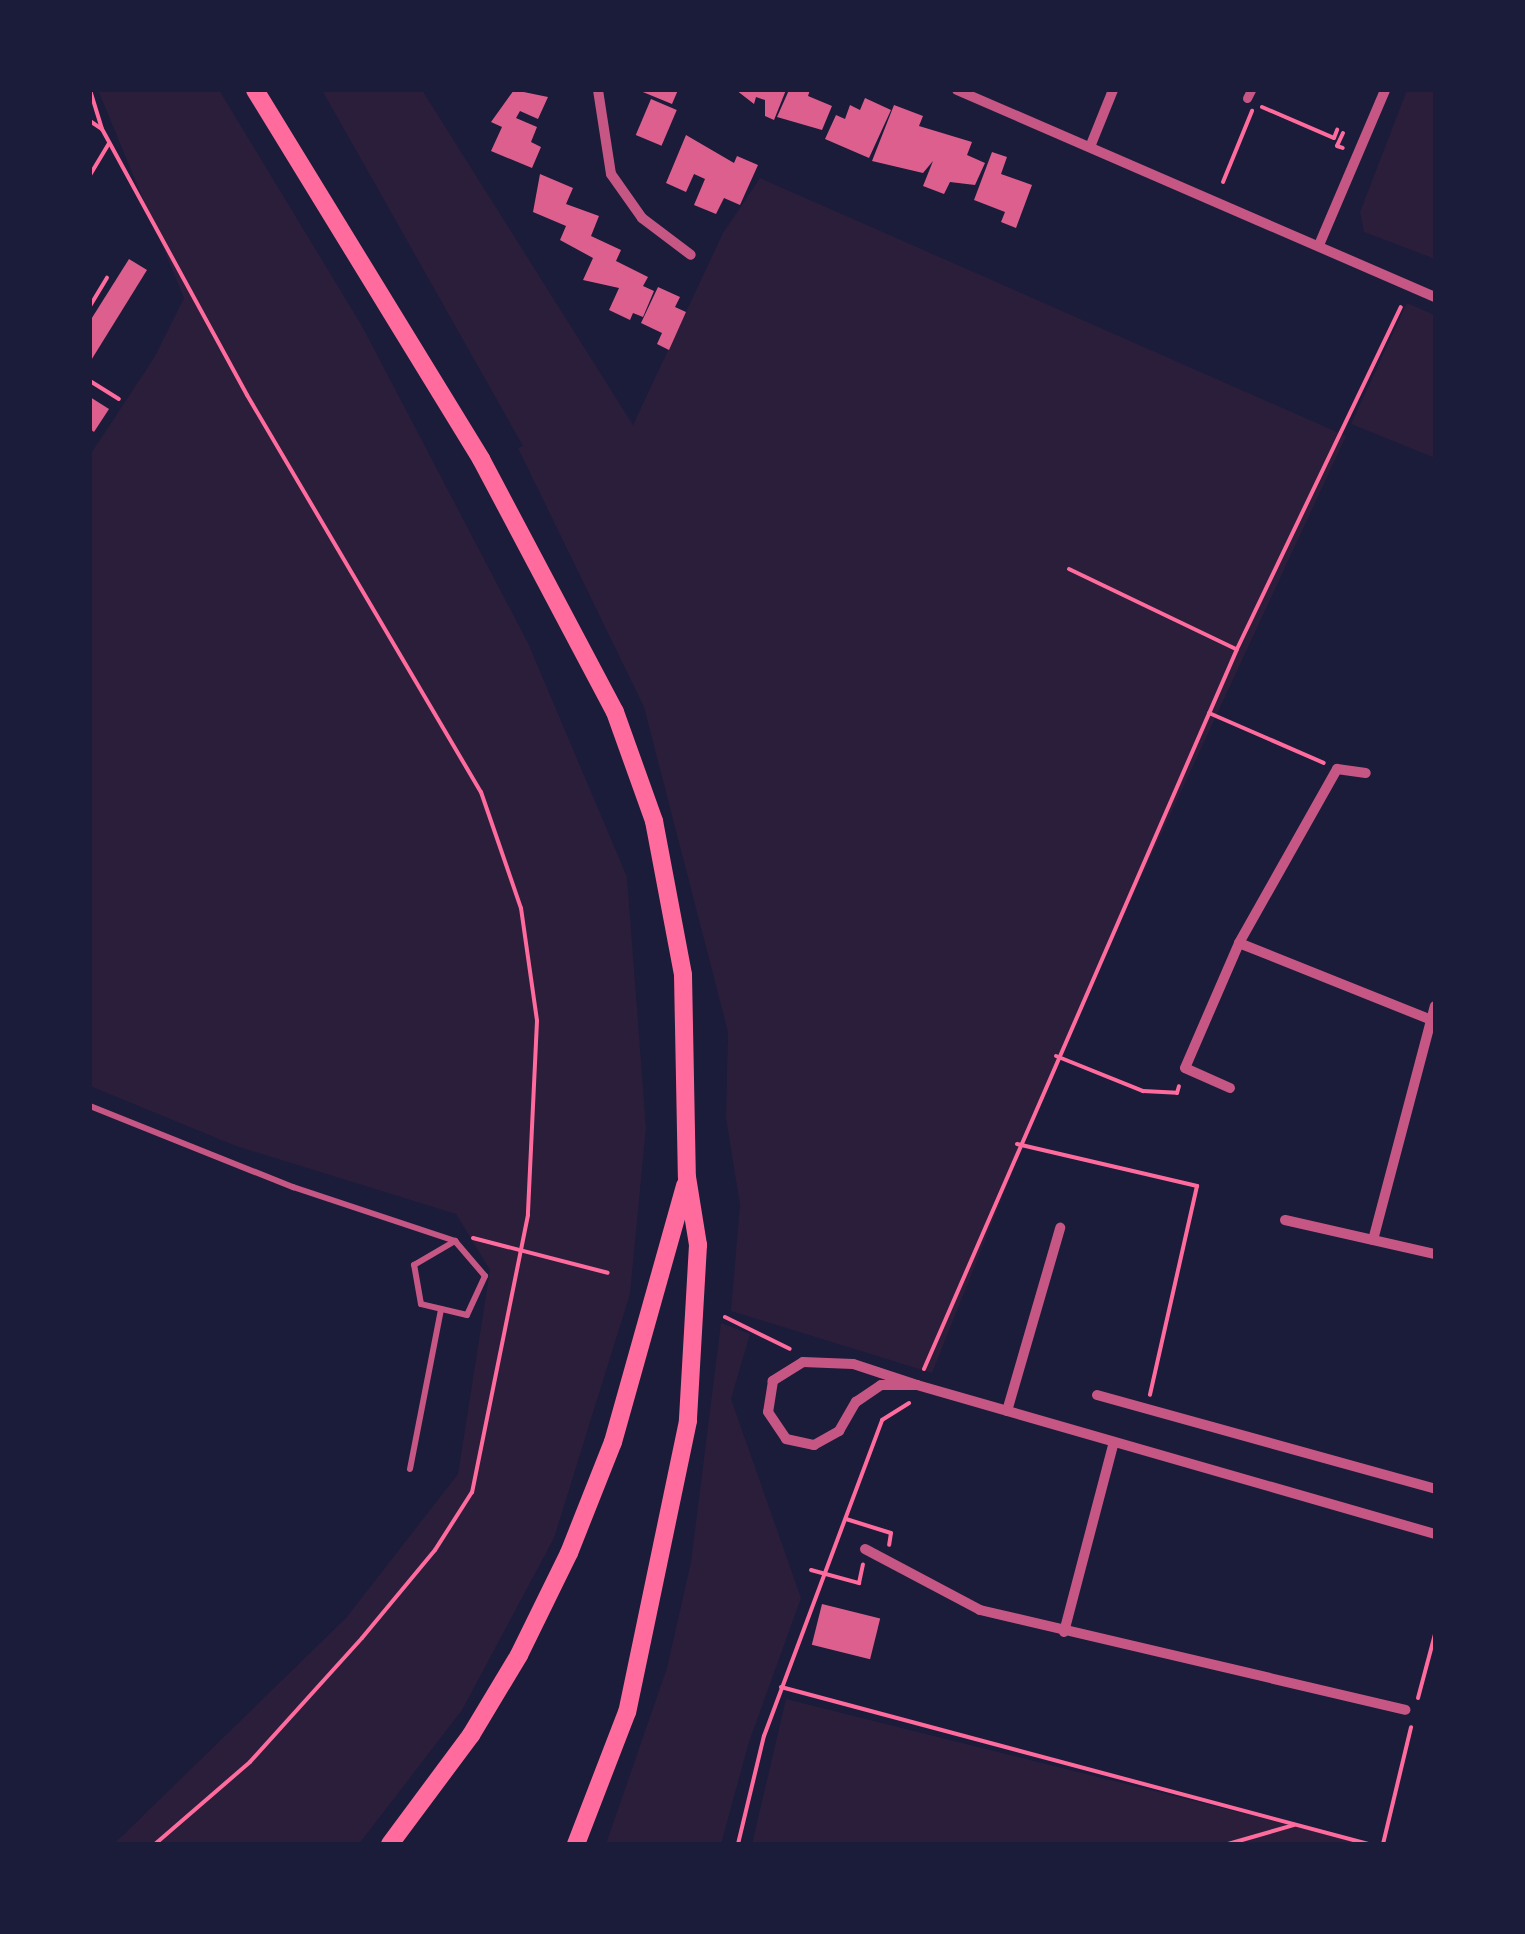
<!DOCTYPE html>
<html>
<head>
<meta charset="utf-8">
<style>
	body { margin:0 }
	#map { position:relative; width:1525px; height:1934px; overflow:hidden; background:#1b1b3a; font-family:Overpass,sans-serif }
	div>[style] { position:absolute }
	.green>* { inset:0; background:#2a1e3b }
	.building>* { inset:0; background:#dd5f8e; transform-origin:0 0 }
	.path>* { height:4px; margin:-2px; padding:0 2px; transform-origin:2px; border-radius:2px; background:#ff6b9d }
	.service>* { height:6px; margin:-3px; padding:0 3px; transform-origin:3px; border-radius:3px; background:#c65784 }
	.pedestrian>* { height:9px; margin:-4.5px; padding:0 4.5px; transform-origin:4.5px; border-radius:4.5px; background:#c65784 }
	.minor>* { height:10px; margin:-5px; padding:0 5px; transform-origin:5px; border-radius:5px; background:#c65784 }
	.primary>* { height:18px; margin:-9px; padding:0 9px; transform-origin:9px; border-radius:9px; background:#ff6b9d }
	span { translate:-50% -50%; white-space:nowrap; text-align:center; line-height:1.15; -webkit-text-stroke:8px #1b1b3a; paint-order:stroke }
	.frame { position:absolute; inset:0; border:92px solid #1b1b3a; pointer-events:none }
</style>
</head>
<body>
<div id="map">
	<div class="green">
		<i style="clip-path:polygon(98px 90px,219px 90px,362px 326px,528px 643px,627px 877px,646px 1128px,630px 1294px,554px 1538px,462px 1710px,359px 1844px,114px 1844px,346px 1618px,458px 1474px,490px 1270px,456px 1214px,236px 1146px,90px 1086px,90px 455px,154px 358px,184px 298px)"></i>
		<i style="clip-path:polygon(322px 90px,422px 90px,633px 425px,723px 233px,760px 178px,1346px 436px,1061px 1050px,932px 1373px,731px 1311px,740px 1205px,726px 1118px,728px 1032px,644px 707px,518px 448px,523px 446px)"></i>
		<i style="clip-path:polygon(1407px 90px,1435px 90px,1435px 259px,1364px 232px,1360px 212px)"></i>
		<i style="clip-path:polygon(1407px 303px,1435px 315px,1435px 458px,1351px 424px)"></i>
		<i style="clip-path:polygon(721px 1323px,750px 1334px,731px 1399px,801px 1598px,749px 1742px,721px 1844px,606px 1844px,667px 1668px,691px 1562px)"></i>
		<i style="clip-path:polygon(786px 1699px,1366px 1844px,752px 1844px)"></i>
	</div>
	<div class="building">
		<i style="clip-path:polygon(514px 90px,548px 97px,538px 119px,520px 111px,516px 118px,537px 127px,531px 142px,541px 147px,532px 168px,491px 151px,502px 127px,491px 122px)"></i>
		<i style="clip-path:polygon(638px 90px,678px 90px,672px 104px)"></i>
		<i style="clip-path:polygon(736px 90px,786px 90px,774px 120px,765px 116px,765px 100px,756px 97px,754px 104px)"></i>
		<i style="clip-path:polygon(789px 90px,810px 90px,808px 96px,832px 106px,822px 130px,777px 117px)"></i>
		<i style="clip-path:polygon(865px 98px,891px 110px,869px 158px,825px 139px,836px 115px,845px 119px,850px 105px,860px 110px)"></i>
		<i style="left:651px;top:99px;width:28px;height:39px;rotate:23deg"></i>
		<i style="clip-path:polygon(894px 105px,923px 116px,919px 126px,972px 142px,967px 155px,985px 163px,975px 185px,950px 182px,944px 194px,923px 186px,933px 161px,923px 173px,872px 161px)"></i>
		<i style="clip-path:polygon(686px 135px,734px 163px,737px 156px,758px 165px,740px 205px,724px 198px,716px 214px,694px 205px,705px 179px,694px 174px,686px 192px,666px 183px)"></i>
		<i style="clip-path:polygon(992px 152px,1007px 157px,1001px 174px,1032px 185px,1016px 228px,1001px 222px,1005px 212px,974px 200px)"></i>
		<i style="clip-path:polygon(540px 174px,573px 188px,566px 204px,599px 216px,591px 236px,621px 250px,616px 261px,648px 277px,643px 286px,654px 291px,643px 317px,633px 313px,630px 320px,609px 310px,619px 288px,583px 280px,593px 258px,560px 240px,566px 226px,533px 212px)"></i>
		<i style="clip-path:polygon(129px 259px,147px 270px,90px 362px,90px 321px)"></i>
		<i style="clip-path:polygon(658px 287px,680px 297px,675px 307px,686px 312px,669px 350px,657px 344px,662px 333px,641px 323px)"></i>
		<i style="clip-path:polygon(90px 397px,109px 409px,94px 432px,90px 429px)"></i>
		<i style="left:822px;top:1604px;width:60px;height:42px;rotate:14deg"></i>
	</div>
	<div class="path">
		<i style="left:90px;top:90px;width:41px;rotate:72.9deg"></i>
		<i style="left:102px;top:129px;width:303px;rotate:61.4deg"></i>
		<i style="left:247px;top:395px;width:461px;rotate:59.5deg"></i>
		<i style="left:481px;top:792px;width:123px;rotate:71deg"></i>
		<i style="left:521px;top:908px;width:114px;rotate:81.9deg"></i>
		<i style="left:537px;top:1021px;width:194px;rotate:92.7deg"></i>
		<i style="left:528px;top:1215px;width:283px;rotate:101.4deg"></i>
		<i style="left:472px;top:1492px;width:69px;rotate:122.5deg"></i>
		<i style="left:435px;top:1550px;width:114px;rotate:129.7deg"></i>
		<i style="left:362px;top:1638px;width:167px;rotate:132.1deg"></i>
		<i style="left:250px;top:1762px;width:125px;rotate:139.2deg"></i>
		<i style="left:1262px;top:107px;width:78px;rotate:23.3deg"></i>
		<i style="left:1334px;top:138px;width:9px;rotate:-69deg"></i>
		<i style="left:90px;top:121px;width:14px;rotate:34deg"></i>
		<i style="left:1343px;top:133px;width:14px;rotate:115deg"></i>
		<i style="left:1337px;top:146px;width:6px;rotate:18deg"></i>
		<i style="left:90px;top:175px;width:37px;rotate:-59deg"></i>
		<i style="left:1223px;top:182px;width:77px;rotate:-67.8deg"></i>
		<i style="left:90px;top:306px;width:33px;rotate:-59deg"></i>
		<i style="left:90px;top:381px;width:34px;rotate:32deg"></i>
		<i style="left:1069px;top:569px;width:185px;rotate:25.6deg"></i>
		<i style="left:1209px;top:713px;width:125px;rotate:23.5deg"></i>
		<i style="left:1056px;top:1056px;width:94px;rotate:21.9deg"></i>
		<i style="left:1143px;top:1091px;width:34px;rotate:3deg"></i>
		<i style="left:1177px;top:1093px;width:7px;rotate:-74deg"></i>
		<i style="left:1017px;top:1144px;width:185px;rotate:13.1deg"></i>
		<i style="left:1197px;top:1186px;width:214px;rotate:102.7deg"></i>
		<i style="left:473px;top:1238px;width:139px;rotate:14.5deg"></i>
		<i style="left:725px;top:1317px;width:72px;rotate:26.2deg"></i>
		<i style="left:924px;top:1369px;width:785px;rotate:-66.5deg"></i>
		<i style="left:1237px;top:649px;width:379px;rotate:-64.4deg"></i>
		<i style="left:846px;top:1519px;width:47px;rotate:17.3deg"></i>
		<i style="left:891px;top:1533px;width:12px;rotate:99deg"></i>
		<i style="left:811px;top:1570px;width:50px;rotate:15.2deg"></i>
		<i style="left:859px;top:1583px;width:19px;rotate:-78deg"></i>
		<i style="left:781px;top:1687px;width:608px;rotate:14.97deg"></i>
		<i style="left:1418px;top:1698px;width:66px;rotate:-75.1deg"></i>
		<i style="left:738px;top:1844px;width:111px;rotate:-76.5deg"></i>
		<i style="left:764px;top:1736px;width:337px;rotate:-69.5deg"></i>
		<i style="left:882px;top:1420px;width:32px;rotate:-32deg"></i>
		<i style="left:1228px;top:1844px;width:69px;rotate:-16.1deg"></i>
		<i style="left:1383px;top:1844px;width:120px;rotate:-76.5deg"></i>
	</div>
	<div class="service">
		<i style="left:90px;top:1106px;width:219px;rotate:21.8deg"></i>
		<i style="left:293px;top:1187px;width:171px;rotate:18.4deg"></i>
		<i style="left:455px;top:1241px;width:46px;rotate:49.4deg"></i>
		<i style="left:485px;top:1276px;width:43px;rotate:114.8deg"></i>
		<i style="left:467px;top:1315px;width:47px;rotate:-166.6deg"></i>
		<i style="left:421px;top:1304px;width:40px;rotate:-100deg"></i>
		<i style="left:414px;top:1265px;width:48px;rotate:-30.3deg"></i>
		<i style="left:410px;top:1469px;width:163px;rotate:-79deg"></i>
	</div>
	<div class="pedestrian">
		<i style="left:1247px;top:98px;width:9px;rotate:-63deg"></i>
	</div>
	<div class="minor">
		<i style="left:598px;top:90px;width:85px;rotate:81.2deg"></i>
		<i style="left:611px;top:174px;width:54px;rotate:54.8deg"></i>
		<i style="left:642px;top:218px;width:61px;rotate:37.1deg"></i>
		<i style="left:957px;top:90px;width:521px;rotate:23.42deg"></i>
		<i style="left:1090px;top:147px;width:61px;rotate:-68deg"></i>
		<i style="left:1319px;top:245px;width:168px;rotate:-66.9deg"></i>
		<i style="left:1239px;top:943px;width:205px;rotate:21.8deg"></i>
		<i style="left:1230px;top:1088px;width:49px;rotate:-156deg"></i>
		<i style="left:1185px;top:1068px;width:136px;rotate:-66.6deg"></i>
		<i style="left:1239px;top:943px;width:200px;rotate:-60.6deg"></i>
		<i style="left:1337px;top:769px;width:29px;rotate:8deg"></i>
		<i style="left:1285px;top:1220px;width:154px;rotate:12.8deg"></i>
		<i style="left:1373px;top:1240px;width:242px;rotate:-75.2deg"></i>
		<i style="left:917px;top:1385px;width:67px;rotate:-161.8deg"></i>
		<i style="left:853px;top:1364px;width:50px;rotate:-177.7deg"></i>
		<i style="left:803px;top:1362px;width:36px;rotate:148deg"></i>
		<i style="left:773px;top:1381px;width:31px;rotate:99deg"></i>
		<i style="left:768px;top:1412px;width:32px;rotate:56deg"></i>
		<i style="left:786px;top:1439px;width:29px;rotate:12deg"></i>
		<i style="left:814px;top:1445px;width:29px;rotate:-29deg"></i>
		<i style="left:839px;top:1431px;width:34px;rotate:-60deg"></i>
		<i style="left:856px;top:1402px;width:30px;rotate:-34deg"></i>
		<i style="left:881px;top:1385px;width:36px"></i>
		<i style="left:917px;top:1385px;width:539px;rotate:16.05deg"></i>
		<i style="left:1097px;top:1395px;width:351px;rotate:15.5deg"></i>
		<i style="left:1007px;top:1411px;width:191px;rotate:-73.8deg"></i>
		<i style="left:865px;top:1549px;width:130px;rotate:27.9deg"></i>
		<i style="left:980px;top:1610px;width:437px;rotate:13.2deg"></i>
		<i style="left:1064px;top:1632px;width:196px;rotate:-75.3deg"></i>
	</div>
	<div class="primary">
		<i style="left:255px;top:90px;width:433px;rotate:58.5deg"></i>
		<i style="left:481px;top:459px;width:286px;rotate:62.1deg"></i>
		<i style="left:615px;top:712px;width:116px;rotate:70.3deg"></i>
		<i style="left:654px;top:821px;width:157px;rotate:79.3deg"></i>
		<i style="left:683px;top:975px;width:202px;rotate:88.9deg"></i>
		<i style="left:687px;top:1177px;width:69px;rotate:80.8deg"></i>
		<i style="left:698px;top:1245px;width:176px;rotate:93.3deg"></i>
		<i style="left:688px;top:1421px;width:297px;rotate:101.8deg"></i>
		<i style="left:627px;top:1712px;width:142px;rotate:111.1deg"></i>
		<i style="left:390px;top:1844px;width:136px;rotate:-53.4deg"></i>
		<i style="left:471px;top:1735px;width:93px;rotate:-59deg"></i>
		<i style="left:519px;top:1655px;width:114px;rotate:-63.9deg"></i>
		<i style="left:569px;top:1553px;width:119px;rotate:-68.4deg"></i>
		<i style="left:613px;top:1442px;width:267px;rotate:-74.3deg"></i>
	</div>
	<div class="frame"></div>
</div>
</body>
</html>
